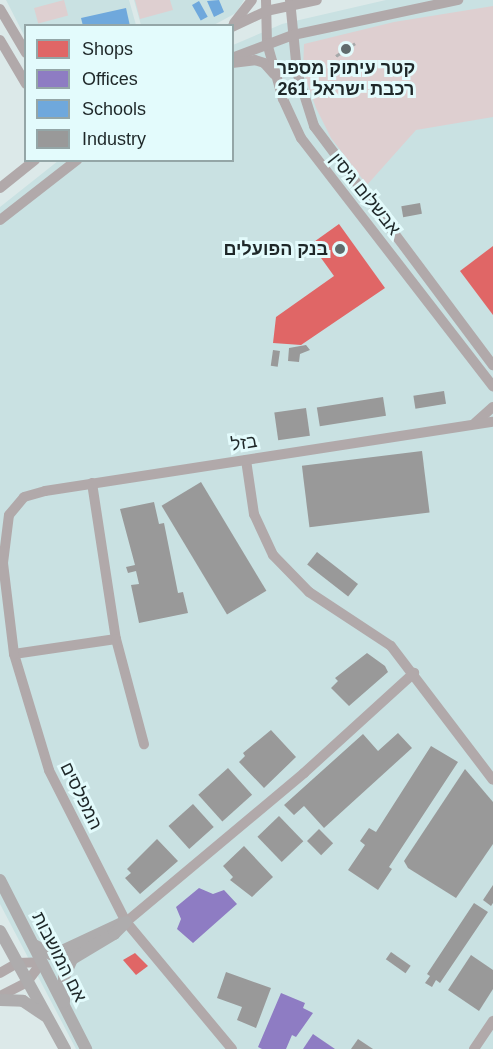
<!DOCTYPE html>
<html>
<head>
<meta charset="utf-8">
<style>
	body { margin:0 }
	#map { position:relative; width:493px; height:1049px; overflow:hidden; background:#dce9e9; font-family:Arial,Heebo,sans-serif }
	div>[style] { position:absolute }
	.built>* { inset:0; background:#c9e1e2 }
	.green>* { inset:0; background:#decfd0; transform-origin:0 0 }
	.shops>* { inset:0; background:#e06666 }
	.offices>* { inset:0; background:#8e7cc3 }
	.schools>* { inset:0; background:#6fa8dc; transform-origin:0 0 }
	.industry>* { inset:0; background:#999; transform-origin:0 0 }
	.minor>* { height:10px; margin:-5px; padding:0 5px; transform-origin:5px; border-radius:5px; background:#b1a9aa }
	.major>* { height:12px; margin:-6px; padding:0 6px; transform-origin:6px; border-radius:6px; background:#aeacad }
	.rail>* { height:3px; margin-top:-1.5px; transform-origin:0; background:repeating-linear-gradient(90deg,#a6a8a9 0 12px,transparent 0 18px) }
	.dots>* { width:16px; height:16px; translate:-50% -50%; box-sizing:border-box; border:3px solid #e3fbfc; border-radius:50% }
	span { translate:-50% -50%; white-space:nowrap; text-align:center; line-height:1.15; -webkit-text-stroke:6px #e3fbfc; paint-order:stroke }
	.poi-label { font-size:18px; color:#1e2728; font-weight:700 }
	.right { translate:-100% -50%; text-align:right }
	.street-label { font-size:18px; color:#1e2728 }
	.legend { position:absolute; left:24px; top:24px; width:210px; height:138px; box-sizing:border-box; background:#e3fbfc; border:2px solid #94a6a7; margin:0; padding:8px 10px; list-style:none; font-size:18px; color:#1e2728 }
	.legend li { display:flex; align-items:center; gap:12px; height:30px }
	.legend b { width:30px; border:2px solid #94a6a7 }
</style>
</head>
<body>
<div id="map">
	<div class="built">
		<i style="clip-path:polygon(6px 0,129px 0,136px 25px,26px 26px,25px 37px)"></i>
		<i style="clip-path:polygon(134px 0,244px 0,236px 13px,212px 26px,141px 25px)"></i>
		<i style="clip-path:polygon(386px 0,493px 0,493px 1049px,76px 1049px,0 904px,0 207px,58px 161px,232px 160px,233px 45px,282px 24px)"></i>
	</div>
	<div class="green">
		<i style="left:64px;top:0;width:16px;height:31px;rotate:75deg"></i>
		<i style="clip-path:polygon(135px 0,170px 0,173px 10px,140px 19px)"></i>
		<i style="clip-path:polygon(493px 6px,493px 117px,416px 130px,367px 185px,331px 138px,316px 108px,303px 71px,304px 44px,394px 22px)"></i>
	</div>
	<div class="shops">
		<i style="clip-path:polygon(339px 224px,385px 288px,301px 345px,273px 343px,276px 317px,334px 276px,311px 244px)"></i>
		<i style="clip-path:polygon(493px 246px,493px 315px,460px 271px)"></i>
		<i style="clip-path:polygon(135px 953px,148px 966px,136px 975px,123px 960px)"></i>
	</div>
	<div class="offices">
		<i style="clip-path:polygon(199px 888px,213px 894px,224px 890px,237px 904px,193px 943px,177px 929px,181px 919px,176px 907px)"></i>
		<i style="clip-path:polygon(281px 993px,305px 1003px,303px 1008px,313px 1013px,296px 1037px,292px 1035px,286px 1049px,262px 1049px,258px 1047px)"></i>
		<i style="clip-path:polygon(313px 1034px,335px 1049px,303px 1049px)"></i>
	</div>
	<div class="schools">
		<i style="clip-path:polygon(219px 0,224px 12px,214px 17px,207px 1px)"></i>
		<i style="left:199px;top:1px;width:18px;height:8px;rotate:61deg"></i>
		<i style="clip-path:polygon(126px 8px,130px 26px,83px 26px,81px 18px)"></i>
	</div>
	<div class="industry">
		<i style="left:420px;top:203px;width:11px;height:19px;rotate:80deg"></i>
		<i style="clip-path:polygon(306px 345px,310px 350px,300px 354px,299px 362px,288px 361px,289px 348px)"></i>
		<i style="left:273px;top:350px;width:7px;height:16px;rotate:8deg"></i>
		<i style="left:444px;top:391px;width:13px;height:31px;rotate:81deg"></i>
		<i style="left:383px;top:397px;width:19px;height:67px;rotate:81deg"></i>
		<i style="left:306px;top:408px;width:28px;height:32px;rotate:82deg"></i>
		<i style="left:422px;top:451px;width:62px;height:121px;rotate:83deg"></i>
		<i style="left:201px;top:482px;width:127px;height:46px;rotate:59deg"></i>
		<i style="clip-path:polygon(154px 502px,159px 524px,164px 523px,178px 593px,183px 592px,188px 613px,139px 623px,131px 585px,139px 584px,136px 571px,128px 573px,126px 567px,135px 565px,120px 509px)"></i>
		<i style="left:317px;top:552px;width:52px;height:16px;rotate:38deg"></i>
		<i style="clip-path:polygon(367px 653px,385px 666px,388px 672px,349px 706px,331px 688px,338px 681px,335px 678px)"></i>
		<i style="clip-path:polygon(271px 730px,296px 757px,264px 788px,239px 762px,245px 756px,243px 753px)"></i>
		<i style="clip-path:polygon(398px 733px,412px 748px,324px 828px,304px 806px,294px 815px,284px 805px,363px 734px,378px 751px)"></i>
		<i style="clip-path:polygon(431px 746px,458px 762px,389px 867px,392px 869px,378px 890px,348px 870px,365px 845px,360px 841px,369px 828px,376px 832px)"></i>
		<i style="left:228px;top:768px;width:36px;height:40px;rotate:48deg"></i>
		<i style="clip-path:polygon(465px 769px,493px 802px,493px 844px,456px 898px,408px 868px,404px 861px)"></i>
		<i style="left:193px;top:804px;width:31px;height:33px;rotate:48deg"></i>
		<i style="left:279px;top:816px;width:35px;height:30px;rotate:46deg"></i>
		<i style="left:319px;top:829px;width:20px;height:17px;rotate:45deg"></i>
		<i style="clip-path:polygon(157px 839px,178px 861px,140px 894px,125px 878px,131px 873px,127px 869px)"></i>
		<i style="clip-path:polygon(244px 846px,273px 877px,252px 897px,230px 880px,233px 877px,223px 866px)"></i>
		<i style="clip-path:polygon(493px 885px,493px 903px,491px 906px,483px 900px)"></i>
		<i style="clip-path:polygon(474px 903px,488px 912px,440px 983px,436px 980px,432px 987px,425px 983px,430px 976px,427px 974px)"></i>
		<i style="left:391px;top:952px;width:24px;height:9px;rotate:35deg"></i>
		<i style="clip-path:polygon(471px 955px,493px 970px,493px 989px,479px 1011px,448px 990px)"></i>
		<i style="clip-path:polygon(226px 972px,271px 988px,256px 1028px,237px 1020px,242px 1007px,217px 998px)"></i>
		<i style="clip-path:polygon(358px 1039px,373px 1049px,351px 1049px)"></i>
	</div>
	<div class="minor">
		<i style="left:266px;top:0;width:43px;rotate:88.7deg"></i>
		<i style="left:267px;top:43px;width:58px;rotate:74.1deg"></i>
		<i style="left:283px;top:99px;width:43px;rotate:65.2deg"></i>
		<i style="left:301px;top:138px;width:314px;rotate:52.3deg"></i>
		<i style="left:290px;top:0;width:72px;rotate:84.4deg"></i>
		<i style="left:297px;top:72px;width:57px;rotate:72.5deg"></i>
		<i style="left:314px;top:126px;width:299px;rotate:53.2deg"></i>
		<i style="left:0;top:9px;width:51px;rotate:59.4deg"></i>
		<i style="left:234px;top:23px;width:29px;rotate:-52deg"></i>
		<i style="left:232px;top:27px;width:38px;rotate:-25deg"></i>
		<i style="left:266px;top:11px;width:52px;rotate:-12.2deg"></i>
		<i style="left:0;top:40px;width:51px;rotate:59.4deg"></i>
		<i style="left:232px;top:58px;width:65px;rotate:-20.7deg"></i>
		<i style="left:293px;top:35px;width:169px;rotate:-12deg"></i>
		<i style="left:232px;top:63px;width:23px;rotate:-7deg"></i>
		<i style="left:255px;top:60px;width:9px;rotate:18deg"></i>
		<i style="left:264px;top:63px;width:15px;rotate:48deg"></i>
		<i style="left:0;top:188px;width:45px;rotate:-38.7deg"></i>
		<i style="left:0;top:220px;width:98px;rotate:-37.9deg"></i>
		<i style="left:475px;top:423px;width:24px;rotate:-42deg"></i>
		<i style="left:246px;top:460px;width:55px;rotate:81.6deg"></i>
		<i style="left:254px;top:514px;width:45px;rotate:65.1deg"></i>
		<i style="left:273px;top:555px;width:52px;rotate:45.8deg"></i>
		<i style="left:309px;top:592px;width:98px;rotate:33.4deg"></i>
		<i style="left:391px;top:646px;width:168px;rotate:52.7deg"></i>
		<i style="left:92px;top:483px;width:158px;rotate:81.3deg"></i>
		<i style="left:14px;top:654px;width:103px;rotate:-8.4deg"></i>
		<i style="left:116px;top:639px;width:109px;rotate:75.1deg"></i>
		<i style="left:126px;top:922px;width:232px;rotate:-39.9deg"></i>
		<i style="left:304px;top:773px;width:149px;rotate:-42.3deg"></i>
		<i style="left:0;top:973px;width:20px;rotate:-30deg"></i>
		<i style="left:17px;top:963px;width:25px;rotate:-2deg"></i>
		<i style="left:0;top:996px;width:30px;rotate:-27deg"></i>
		<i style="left:27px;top:982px;width:25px;rotate:-53deg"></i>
		<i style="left:232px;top:1049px;width:165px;rotate:-129.8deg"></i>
		<i style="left:126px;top:922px;width:170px;rotate:-116.9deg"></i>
		<i style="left:49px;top:770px;width:121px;rotate:-106.8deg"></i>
		<i style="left:14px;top:654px;width:92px;rotate:-96.9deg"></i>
		<i style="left:3px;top:563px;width:48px;rotate:-82.9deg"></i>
		<i style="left:9px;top:515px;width:23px;rotate:-50deg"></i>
		<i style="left:24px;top:497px;width:22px;rotate:-16deg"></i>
		<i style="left:45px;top:491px;width:453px;rotate:-8.8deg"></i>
		<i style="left:474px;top:1049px;width:34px;rotate:-56deg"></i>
	</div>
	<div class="major">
		<i style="left:0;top:880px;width:190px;rotate:63deg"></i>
		<i style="left:0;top:931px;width:135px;rotate:61.2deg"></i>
		<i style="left:34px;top:945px;width:19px;rotate:28deg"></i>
		<i style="left:51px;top:954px;width:9px;rotate:-13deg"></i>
		<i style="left:60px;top:952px;width:68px;rotate:-25.1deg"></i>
		<i style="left:0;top:1000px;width:23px;rotate:2deg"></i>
		<i style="left:23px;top:1001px;width:27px;rotate:34deg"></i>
		<i style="left:64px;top:1002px;width:25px;rotate:-90deg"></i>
		<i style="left:64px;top:977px;width:20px;rotate:-66deg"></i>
		<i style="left:72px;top:959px;width:49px;rotate:-30.8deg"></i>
		<i style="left:114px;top:934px;width:17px;rotate:-45deg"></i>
	</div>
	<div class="rail">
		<i style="left:336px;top:56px;width:23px;rotate:-34deg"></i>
	</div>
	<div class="dots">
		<i style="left:346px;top:49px;background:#606b6c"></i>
		<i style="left:340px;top:249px;background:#606b6c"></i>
	</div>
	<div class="poi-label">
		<span style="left:346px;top:79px">קטר עיתוק מספר<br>261 רכבת ישראל</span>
		<span class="right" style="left:328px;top:249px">בנק הפועלים</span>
	</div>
	<div class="street-label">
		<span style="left:365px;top:194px;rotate:51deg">אבשלום גיסין</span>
		<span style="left:244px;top:443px;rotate:-9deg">בזל</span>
		<span style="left:81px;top:796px;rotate:64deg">המפלסים</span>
		<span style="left:59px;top:957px;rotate:63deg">אם המושבות</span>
	</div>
	<ul class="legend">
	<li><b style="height:16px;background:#e06666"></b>Shops</li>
	<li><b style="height:16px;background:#8e7cc3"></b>Offices</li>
	<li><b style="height:16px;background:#6fa8dc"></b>Schools</li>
	<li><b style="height:16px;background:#999"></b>Industry</li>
	</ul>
</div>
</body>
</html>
